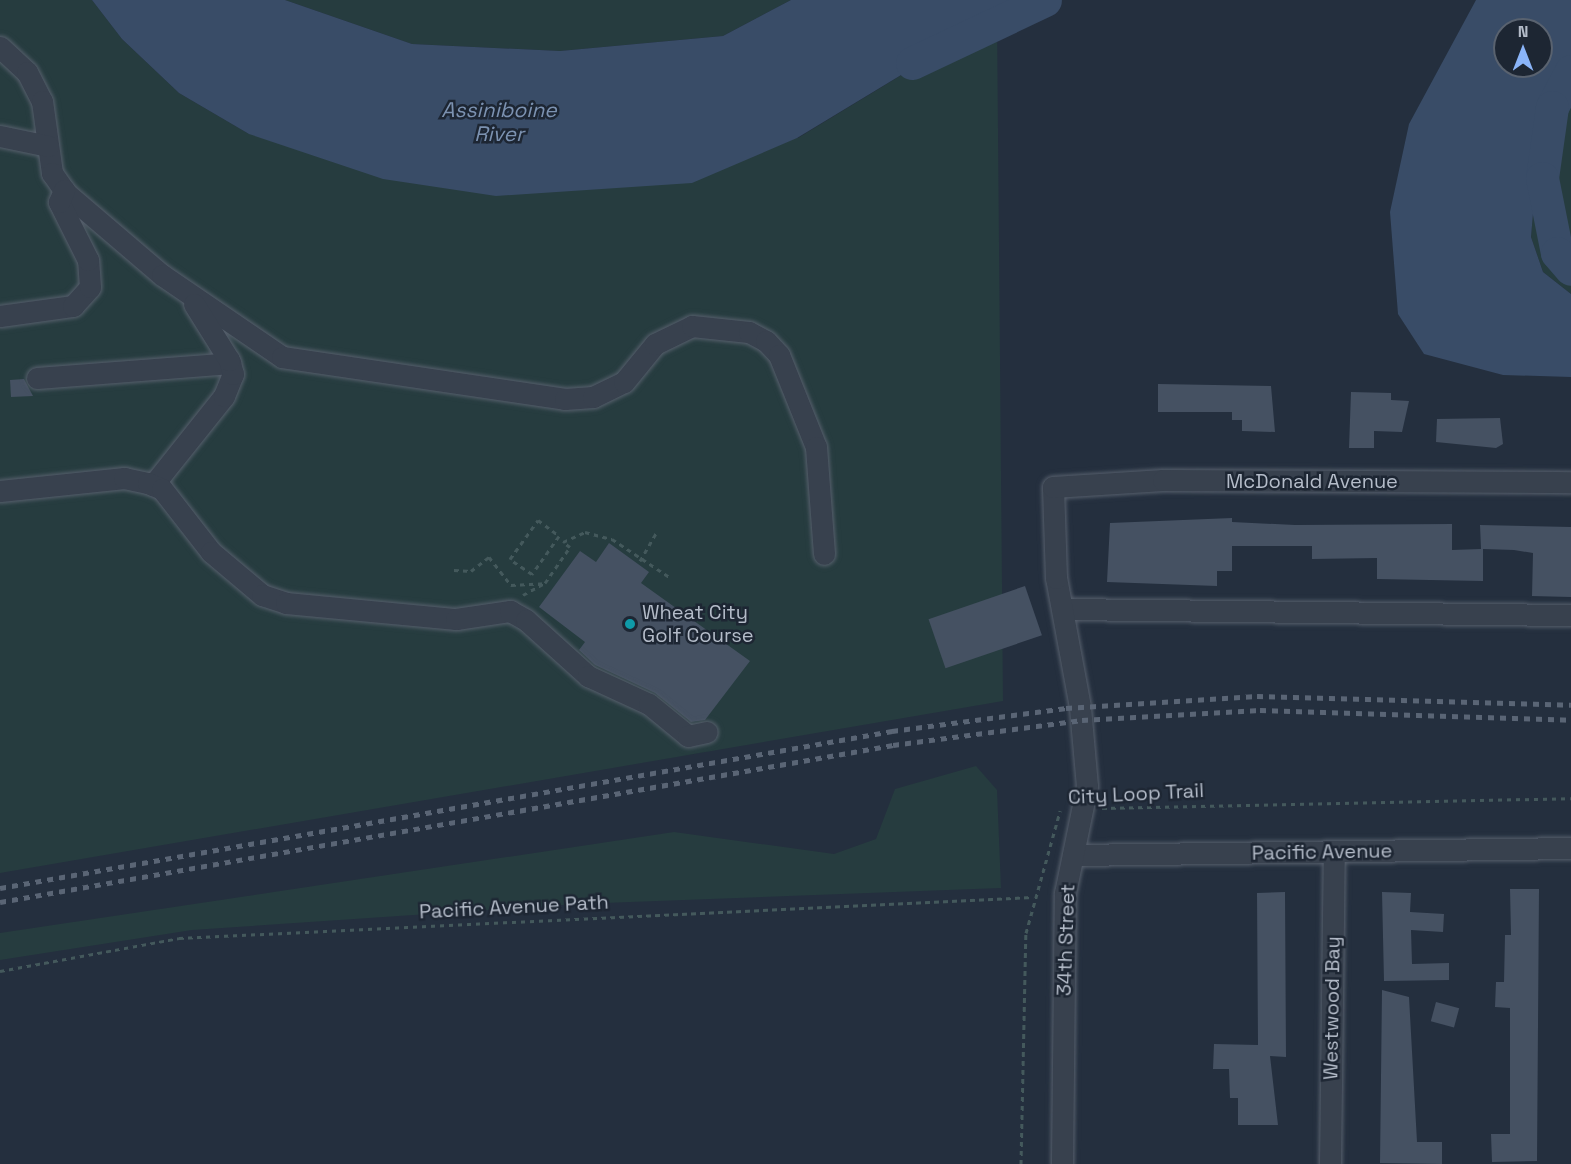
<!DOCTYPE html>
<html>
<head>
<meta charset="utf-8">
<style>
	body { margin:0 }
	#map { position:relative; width:1571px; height:1164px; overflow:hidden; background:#242f3e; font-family:"Space Grotesk",sans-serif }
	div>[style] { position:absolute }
	.green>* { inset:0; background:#263c3f }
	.water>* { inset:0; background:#394c67 }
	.river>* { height:33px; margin:-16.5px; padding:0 16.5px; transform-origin:16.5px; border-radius:16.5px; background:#394c67 }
	.building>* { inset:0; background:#455162; transform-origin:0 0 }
	.path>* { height:3px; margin-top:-1.5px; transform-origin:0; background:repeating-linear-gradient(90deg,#44595c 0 4.5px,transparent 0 9px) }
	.roads { filter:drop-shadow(0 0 2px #565f6c) drop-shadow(0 0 2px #565f6c) }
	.minor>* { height:21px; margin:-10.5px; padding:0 10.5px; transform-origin:10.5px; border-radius:10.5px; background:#38414e }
	.rail>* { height:4.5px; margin-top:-2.25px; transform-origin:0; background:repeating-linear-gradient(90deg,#5a6575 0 6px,transparent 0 12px) }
	.dots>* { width:16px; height:16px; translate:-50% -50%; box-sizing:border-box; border:3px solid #1d2633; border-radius:50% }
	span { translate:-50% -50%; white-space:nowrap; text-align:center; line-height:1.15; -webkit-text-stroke:5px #1d2633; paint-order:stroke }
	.street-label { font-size:20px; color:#b4bcc9 }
	.poi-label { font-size:20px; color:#b4bcc9 }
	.left { translate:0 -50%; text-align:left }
	.water-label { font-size:21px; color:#7c92b1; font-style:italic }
	.north { position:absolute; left:1493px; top:18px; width:60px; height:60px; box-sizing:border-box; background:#1d2633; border:2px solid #59626f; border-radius:50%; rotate:0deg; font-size:16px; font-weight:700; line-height:24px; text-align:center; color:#b4bcc9 }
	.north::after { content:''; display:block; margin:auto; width:21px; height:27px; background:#8ab4f8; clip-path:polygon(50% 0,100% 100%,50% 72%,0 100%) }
</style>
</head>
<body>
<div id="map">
	<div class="green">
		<i style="clip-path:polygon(0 0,92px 0,122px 39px,179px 93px,249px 134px,798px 138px,997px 17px,1003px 701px,0 873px)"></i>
		<i style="clip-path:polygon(285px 0,791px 0,723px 36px,560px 51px,412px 44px)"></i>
		<i style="clip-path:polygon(1571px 91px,1571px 294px,1543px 272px,1531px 237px,1537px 167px)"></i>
		<i style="clip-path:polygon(976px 766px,997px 790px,1001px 888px,577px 904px,192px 930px,0 960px,0 933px,674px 832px,834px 854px,876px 839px,895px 789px)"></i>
	</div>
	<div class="water">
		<i style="clip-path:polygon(92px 0,285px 0,412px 44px,560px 51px,723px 36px,791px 0,1013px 0,997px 17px,797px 138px,692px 183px,496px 196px,383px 179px,249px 134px,179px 93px,122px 39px)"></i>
		<i style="clip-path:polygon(evenodd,1476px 0,1571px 0,1571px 91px,1537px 167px,1531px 237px,1543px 272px,1571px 294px,1571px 377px,1503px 375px,1424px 354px,1398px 314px,1390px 212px,1409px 124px,1476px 0,1505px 30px,1541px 30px,1541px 66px,1505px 66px,1505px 30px)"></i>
	</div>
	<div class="river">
		<i style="left:912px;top:63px;width:147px;rotate:-25.3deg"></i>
		<i style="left:1571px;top:71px;width:41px;rotate:117.8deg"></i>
		<i style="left:1552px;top:107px;width:72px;rotate:98deg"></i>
		<i style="left:1542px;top:178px;width:76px;rotate:78.7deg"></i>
		<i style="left:1557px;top:253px;width:21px;rotate:49deg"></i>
	</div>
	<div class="building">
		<i style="clip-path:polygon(24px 379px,33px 396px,11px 397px,10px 380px)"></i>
		<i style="clip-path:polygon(1158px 384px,1271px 386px,1275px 432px,1242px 431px,1242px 420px,1232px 420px,1232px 412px,1158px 412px)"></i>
		<i style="clip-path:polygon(1351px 392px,1391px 393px,1391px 400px,1409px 401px,1402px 432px,1374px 431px,1374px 448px,1349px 448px)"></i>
		<i style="clip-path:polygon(1500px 418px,1503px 444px,1496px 448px,1436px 442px,1437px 419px)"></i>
		<i style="clip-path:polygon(1232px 518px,1232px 522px,1295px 525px,1452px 524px,1452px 550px,1481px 549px,1480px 525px,1571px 527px,1571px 597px,1532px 596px,1533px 553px,1514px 550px,1483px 549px,1483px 581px,1377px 579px,1377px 558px,1312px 559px,1312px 546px,1232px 546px,1232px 571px,1217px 571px,1217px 586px,1107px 582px,1110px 523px)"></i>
		<i style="clip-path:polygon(609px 543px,649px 572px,641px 583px,750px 661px,705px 720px,691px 722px,655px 693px,595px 665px,579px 650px,585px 642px,539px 607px,580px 551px,596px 562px)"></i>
		<i style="left:1025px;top:586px;width:52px;height:102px;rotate:71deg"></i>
		<i style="clip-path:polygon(1510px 889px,1539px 889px,1537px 1161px,1492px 1162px,1491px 1134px,1510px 1134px,1510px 1008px,1495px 1007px,1496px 982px,1504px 982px,1505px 935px,1511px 935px)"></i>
		<i style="clip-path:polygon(1285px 892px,1286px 1057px,1270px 1056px,1278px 1125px,1238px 1125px,1238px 1098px,1230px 1098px,1229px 1069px,1213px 1069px,1214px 1044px,1258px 1045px,1257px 893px)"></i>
		<i style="clip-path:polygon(1382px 892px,1411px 893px,1410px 912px,1444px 914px,1443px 932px,1411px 930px,1412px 964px,1449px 963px,1449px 980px,1384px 981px)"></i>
		<i style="clip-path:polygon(1382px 990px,1409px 997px,1417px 1142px,1442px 1142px,1442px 1164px,1380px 1163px)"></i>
		<i style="left:1436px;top:1002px;width:24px;height:20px;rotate:15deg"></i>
	</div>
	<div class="path">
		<i style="left:538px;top:520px;width:26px;rotate:37deg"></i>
		<i style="left:559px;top:536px;width:47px;rotate:125.4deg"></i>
		<i style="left:532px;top:574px;width:27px;rotate:-146deg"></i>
		<i style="left:510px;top:559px;width:48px;rotate:-54.3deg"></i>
		<i style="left:640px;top:561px;width:34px;rotate:-60deg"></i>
		<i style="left:454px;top:570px;width:17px;rotate:3deg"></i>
		<i style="left:471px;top:571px;width:23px;rotate:-38deg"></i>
		<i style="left:489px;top:557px;width:36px;rotate:52deg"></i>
		<i style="left:511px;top:585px;width:34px;rotate:-3deg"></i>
		<i style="left:545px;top:583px;width:44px;rotate:-55.2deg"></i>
		<i style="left:570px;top:547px;width:9px;rotate:-144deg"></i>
		<i style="left:563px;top:542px;width:24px;rotate:-24deg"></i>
		<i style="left:585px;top:532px;width:28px;rotate:15deg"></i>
		<i style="left:612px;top:539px;width:71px;rotate:33.5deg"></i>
		<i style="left:523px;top:595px;width:25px;rotate:-29deg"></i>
		<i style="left:1102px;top:808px;width:469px;rotate:-1.2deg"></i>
		<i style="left:0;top:971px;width:182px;rotate:-10.4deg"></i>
		<i style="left:179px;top:938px;width:855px;rotate:-2.75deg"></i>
		<i style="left:1021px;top:1164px;width:231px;rotate:-88.8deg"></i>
		<i style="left:1026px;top:933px;width:127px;rotate:-74.4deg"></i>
	</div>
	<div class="roads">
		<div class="minor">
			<i style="left:0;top:47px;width:37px;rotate:43deg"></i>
			<i style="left:27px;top:72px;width:33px;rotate:63deg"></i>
			<i style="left:42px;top:101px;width:73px;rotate:82.1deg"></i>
			<i style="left:52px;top:173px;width:24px;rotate:55deg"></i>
			<i style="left:66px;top:193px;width:126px;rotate:40.5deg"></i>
			<i style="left:162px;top:275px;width:145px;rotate:34.3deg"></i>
			<i style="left:282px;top:357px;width:286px;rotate:8.4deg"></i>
			<i style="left:565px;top:399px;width:28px;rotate:-4deg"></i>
			<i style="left:593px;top:397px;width:34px;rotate:-26deg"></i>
			<i style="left:624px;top:382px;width:49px;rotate:-50.8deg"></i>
			<i style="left:655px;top:344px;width:41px;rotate:-25.9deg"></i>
			<i style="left:692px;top:326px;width:57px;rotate:6deg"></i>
			<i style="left:749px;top:332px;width:19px;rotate:28deg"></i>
			<i style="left:766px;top:341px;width:19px;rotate:47deg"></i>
			<i style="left:779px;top:355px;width:99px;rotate:68.1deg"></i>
			<i style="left:816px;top:447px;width:107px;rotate:85.7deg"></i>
			<i style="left:0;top:136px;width:49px;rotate:11.8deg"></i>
			<i style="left:0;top:316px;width:74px;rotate:-7.8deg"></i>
			<i style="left:73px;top:306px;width:25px;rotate:-48deg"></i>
			<i style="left:90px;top:287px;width:27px;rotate:-94deg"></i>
			<i style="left:88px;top:260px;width:65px;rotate:-116.6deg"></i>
			<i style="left:59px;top:202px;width:13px;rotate:-67deg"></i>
			<i style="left:37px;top:378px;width:194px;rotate:-4.4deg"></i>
			<i style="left:153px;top:485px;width:114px;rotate:-51.4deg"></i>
			<i style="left:224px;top:396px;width:24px;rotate:-68deg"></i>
			<i style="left:233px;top:374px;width:15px;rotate:-106deg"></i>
			<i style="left:229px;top:360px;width:66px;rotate:-122deg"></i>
			<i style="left:0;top:491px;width:125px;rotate:-6deg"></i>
			<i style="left:124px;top:478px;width:25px;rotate:12deg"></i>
			<i style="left:148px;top:483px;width:15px;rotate:23deg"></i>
			<i style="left:162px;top:489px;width:80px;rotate:52.1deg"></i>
			<i style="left:211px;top:552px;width:67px;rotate:40.1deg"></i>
			<i style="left:262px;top:595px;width:25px;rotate:18deg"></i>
			<i style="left:286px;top:603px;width:171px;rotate:5.4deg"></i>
			<i style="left:456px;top:619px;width:55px;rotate:-8.4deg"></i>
			<i style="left:510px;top:611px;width:18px;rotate:29deg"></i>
			<i style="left:526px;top:620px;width:84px;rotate:42.1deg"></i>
			<i style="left:588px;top:676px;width:67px;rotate:24.7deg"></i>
			<i style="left:649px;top:704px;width:50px;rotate:39.4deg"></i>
			<i style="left:688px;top:736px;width:19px;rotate:-12deg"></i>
			<i style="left:1063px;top:609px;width:508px;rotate:0.68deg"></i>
			<i style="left:1073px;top:855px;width:498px;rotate:-0.8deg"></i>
			<i style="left:1062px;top:1164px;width:271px;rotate:-89.4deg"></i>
			<i style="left:1065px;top:893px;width:109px;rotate:-78.4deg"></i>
			<i style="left:1087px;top:786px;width:79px;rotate:-95.1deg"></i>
			<i style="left:1080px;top:707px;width:131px;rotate:-100.5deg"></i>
			<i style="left:1056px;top:578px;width:91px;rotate:-91.9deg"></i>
			<i style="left:1053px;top:487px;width:110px;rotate:-3.6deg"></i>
			<i style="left:1163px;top:480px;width:408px;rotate:0.3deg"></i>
			<i style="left:1330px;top:1164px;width:313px;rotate:-89.3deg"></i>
		</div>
	</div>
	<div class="rail">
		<i style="left:0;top:888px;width:906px;rotate:-9.98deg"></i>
		<i style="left:892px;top:731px;width:176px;rotate:-7.5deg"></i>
		<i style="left:1066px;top:708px;width:191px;rotate:-3.6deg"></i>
		<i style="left:1257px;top:696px;width:314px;rotate:1.6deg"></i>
		<i style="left:0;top:902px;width:907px;rotate:-9.97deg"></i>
		<i style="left:893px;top:745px;width:191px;rotate:-7.5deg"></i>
		<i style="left:1082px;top:720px;width:178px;rotate:-3.2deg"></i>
		<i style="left:1260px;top:710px;width:311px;rotate:1.8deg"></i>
	</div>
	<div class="dots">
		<i style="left:630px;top:624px;background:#0f9aa8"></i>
	</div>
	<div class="street-label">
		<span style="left:1312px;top:481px">McDonald Avenue</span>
		<span style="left:1136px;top:794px;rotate:-3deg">City Loop Trail</span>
		<span style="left:1322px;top:852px;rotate:-1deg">Pacific Avenue</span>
		<span style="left:514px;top:907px;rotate:-3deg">Pacific Avenue Path</span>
		<span style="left:1066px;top:940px;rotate:-88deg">34th Street</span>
		<span style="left:1332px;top:1008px;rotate:-89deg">Westwood Bay</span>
	</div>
	<div class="poi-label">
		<span class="left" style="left:642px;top:624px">Wheat City<br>Golf Course</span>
	</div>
	<div class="water-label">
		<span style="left:499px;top:122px">Assiniboine<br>River</span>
	</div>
	<div class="north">N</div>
</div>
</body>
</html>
